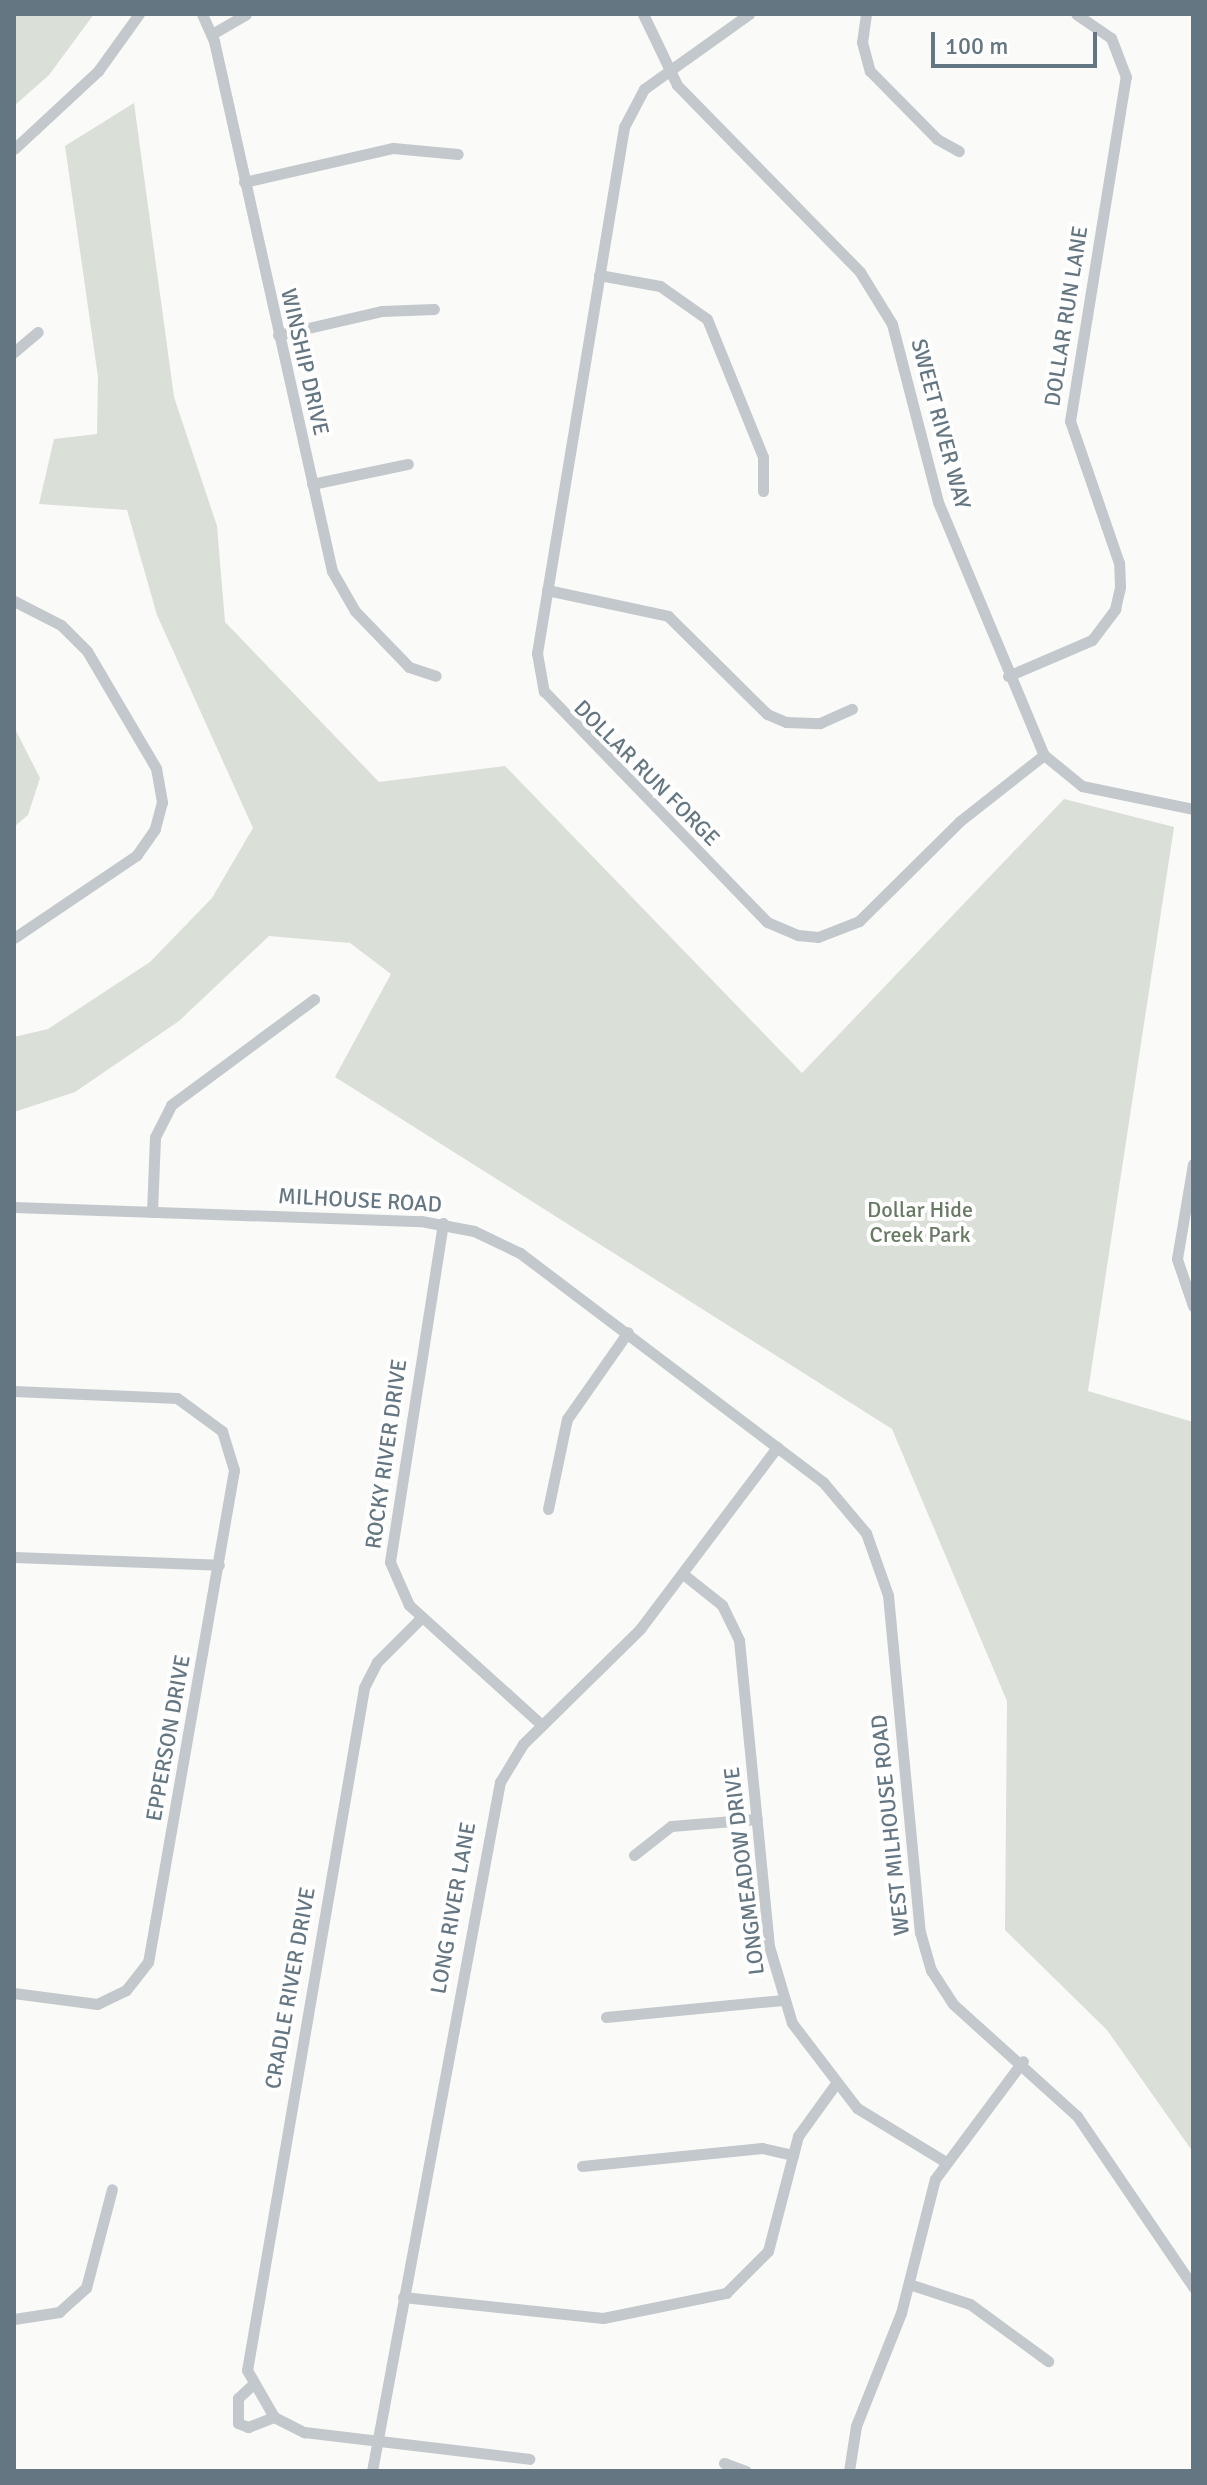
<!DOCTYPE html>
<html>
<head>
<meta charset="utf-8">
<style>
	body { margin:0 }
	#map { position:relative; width:1207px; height:2485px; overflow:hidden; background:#fafaf8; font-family:Signika,sans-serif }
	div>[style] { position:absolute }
	.green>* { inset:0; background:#dadfd7 }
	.street>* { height:11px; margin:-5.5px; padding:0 5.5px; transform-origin:5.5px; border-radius:5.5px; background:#c3c8cc }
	span { translate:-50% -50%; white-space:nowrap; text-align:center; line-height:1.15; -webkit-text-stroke:8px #fff; paint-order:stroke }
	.street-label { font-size:22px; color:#657683 }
	.park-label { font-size:22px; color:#687a64 }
	.frame { position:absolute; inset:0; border:16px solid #657683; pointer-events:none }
	.scale { position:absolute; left:931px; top:32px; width:166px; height:36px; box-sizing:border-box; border:4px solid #657683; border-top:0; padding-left:10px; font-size:24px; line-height:28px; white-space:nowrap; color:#657683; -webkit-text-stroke:6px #fff; paint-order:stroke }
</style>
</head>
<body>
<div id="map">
	<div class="green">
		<i style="clip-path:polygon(14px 14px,94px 14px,49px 75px,14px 106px)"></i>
		<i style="clip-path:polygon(134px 103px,174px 397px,217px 526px,225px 622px,379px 782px,505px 766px,802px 1073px,1064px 799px,1174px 827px,1088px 1391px,1193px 1422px,1193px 2152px,1107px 2030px,1005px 1930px,1007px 1701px,892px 1429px,335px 1077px,391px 974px,350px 943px,269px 936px,179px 1021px,75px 1092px,14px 1112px,14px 1037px,48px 1029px,150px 962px,212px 898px,253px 828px,157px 615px,127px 510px,39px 504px,54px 439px,97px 434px,98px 377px,65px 146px)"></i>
		<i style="clip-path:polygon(14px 727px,40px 778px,28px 815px,14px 827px)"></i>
	</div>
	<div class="street">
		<i style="left:202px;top:14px;width:30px;rotate:66deg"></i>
		<i style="left:214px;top:41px;width:543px;rotate:77.45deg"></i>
		<i style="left:332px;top:571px;width:46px;rotate:60.1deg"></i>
		<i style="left:355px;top:611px;width:78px;rotate:46deg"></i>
		<i style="left:409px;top:667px;width:28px;rotate:18deg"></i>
		<i style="left:643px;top:14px;width:79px;rotate:64.4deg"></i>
		<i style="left:677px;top:85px;width:262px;rotate:45.6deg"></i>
		<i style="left:860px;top:272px;width:61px;rotate:58.4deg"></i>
		<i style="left:892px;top:324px;width:184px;rotate:75.5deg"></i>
		<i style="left:938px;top:502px;width:274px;rotate:67.3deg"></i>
		<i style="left:1044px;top:755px;width:49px;rotate:39.2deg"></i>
		<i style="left:1082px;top:786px;width:113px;rotate:11.7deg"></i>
		<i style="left:749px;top:14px;width:129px;rotate:144.5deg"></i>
		<i style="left:644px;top:89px;width:43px;rotate:117.8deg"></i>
		<i style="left:624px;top:127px;width:533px;rotate:99.39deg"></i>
		<i style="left:537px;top:653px;width:39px;rotate:80deg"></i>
		<i style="left:544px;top:691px;width:321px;rotate:46deg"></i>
		<i style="left:767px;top:922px;width:34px;rotate:23deg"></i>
		<i style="left:798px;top:935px;width:20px;rotate:6deg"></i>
		<i style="left:818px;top:937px;width:44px;rotate:-21.3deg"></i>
		<i style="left:859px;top:921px;width:142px;rotate:-44.7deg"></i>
		<i style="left:960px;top:821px;width:107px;rotate:-38.2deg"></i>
		<i style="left:866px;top:14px;width:28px;rotate:98deg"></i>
		<i style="left:862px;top:42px;width:30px;rotate:75deg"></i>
		<i style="left:870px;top:71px;width:95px;rotate:45.4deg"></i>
		<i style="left:937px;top:139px;width:25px;rotate:29deg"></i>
		<i style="left:212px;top:34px;width:39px;rotate:-30deg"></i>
		<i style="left:14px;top:149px;width:115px;rotate:-42.9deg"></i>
		<i style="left:98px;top:71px;width:70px;rotate:-54.3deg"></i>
		<i style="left:244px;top:182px;width:153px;rotate:-12.9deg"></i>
		<i style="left:393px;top:148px;width:65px;rotate:5.3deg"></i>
		<i style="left:599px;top:275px;width:62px;rotate:10.2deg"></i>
		<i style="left:660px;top:286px;width:57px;rotate:35.1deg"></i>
		<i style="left:707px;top:319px;width:149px;rotate:67.9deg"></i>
		<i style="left:763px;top:457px;width:34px;rotate:90deg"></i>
		<i style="left:278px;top:335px;width:107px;rotate:-13deg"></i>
		<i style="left:382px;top:311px;width:52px;rotate:-2.2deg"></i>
		<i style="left:14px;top:352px;width:31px;rotate:-40deg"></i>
		<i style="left:312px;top:484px;width:98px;rotate:-11.8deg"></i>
		<i style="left:547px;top:590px;width:124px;rotate:12.1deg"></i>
		<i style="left:668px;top:616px;width:139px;rotate:44.7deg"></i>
		<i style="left:767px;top:714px;width:21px;rotate:23deg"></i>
		<i style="left:786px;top:722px;width:34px;rotate:2deg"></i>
		<i style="left:820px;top:723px;width:35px;rotate:-24deg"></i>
		<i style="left:14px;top:601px;width:53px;rotate:27.1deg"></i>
		<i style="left:61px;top:625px;width:37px;rotate:45deg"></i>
		<i style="left:87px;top:651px;width:136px;rotate:59.5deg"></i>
		<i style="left:156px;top:768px;width:35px;rotate:80deg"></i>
		<i style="left:162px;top:802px;width:28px;rotate:105deg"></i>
		<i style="left:155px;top:829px;width:32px;rotate:125deg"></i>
		<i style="left:137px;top:855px;width:148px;rotate:146deg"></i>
		<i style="left:1008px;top:676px;width:91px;rotate:-23.2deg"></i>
		<i style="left:1092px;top:640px;width:39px;rotate:-53deg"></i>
		<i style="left:1115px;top:609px;width:23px;rotate:-77deg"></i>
		<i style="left:1120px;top:587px;width:24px;rotate:-92deg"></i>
		<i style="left:1119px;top:563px;width:150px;rotate:-109deg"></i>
		<i style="left:1070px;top:421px;width:349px;rotate:-80.8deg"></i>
		<i style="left:1126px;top:77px;width:42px;rotate:-111deg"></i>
		<i style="left:1111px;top:38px;width:42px;rotate:-145.6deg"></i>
		<i style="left:1193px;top:1164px;width:96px;rotate:99.6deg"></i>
		<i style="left:1177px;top:1259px;width:50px;rotate:71.2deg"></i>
		<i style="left:14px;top:1207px;width:407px;rotate:2deg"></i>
		<i style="left:421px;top:1221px;width:54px;rotate:10.7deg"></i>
		<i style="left:474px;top:1231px;width:51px;rotate:25.6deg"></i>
		<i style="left:520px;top:1253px;width:380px;rotate:37.1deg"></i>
		<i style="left:823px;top:1482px;width:67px;rotate:49.9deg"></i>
		<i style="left:866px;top:1533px;width:66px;rotate:70.5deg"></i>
		<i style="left:888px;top:1595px;width:339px;rotate:84.6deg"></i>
		<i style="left:920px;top:1932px;width:40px;rotate:74deg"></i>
		<i style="left:931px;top:1970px;width:40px;rotate:57.1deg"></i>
		<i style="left:953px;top:2004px;width:167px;rotate:42.1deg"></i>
		<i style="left:1077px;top:2116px;width:207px;rotate:55.8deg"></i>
		<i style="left:152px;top:1212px;width:75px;rotate:-87.7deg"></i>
		<i style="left:155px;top:1137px;width:36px;rotate:-63deg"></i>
		<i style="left:171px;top:1105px;width:178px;rotate:-36.5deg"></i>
		<i style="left:443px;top:1223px;width:343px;rotate:98.9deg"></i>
		<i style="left:390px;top:1562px;width:47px;rotate:66.2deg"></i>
		<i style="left:409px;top:1605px;width:179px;rotate:42.1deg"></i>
		<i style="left:14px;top:1391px;width:163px;rotate:2.5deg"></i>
		<i style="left:177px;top:1398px;width:56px;rotate:36.3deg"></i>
		<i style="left:222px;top:1431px;width:41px;rotate:72.9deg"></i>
		<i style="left:234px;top:1470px;width:499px;rotate:99.9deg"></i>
		<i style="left:148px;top:1962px;width:36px;rotate:128deg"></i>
		<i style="left:126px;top:1990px;width:32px;rotate:154deg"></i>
		<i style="left:97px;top:2004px;width:84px;rotate:-172.5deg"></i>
		<i style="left:548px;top:1509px;width:92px;rotate:-78.1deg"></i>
		<i style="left:567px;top:1419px;width:106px;rotate:-55deg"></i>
		<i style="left:14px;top:1557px;width:205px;rotate:2.2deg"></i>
		<i style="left:683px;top:1574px;width:50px;rotate:38.5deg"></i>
		<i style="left:722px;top:1605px;width:39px;rotate:64deg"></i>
		<i style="left:739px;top:1640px;width:307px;rotate:84.4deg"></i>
		<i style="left:769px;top:1946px;width:80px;rotate:73.4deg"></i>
		<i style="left:792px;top:2023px;width:107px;rotate:52.6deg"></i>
		<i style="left:857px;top:2108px;width:102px;rotate:31.3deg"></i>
		<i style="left:422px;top:1617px;width:64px;rotate:135deg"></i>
		<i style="left:377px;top:1662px;width:29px;rotate:117deg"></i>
		<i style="left:364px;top:1688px;width:692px;rotate:99.73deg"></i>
		<i style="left:247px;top:2370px;width:54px;rotate:60.1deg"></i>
		<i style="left:274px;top:2417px;width:34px;rotate:27deg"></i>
		<i style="left:304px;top:2432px;width:227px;rotate:6.8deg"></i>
		<i style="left:634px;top:1855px;width:47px;rotate:-38.1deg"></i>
		<i style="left:671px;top:1826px;width:86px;rotate:-4.7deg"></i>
		<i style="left:606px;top:2017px;width:178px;rotate:-5.5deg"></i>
		<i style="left:582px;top:2166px;width:181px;rotate:-5.7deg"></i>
		<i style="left:762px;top:2148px;width:32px;rotate:13deg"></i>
		<i style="left:909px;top:2284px;width:64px;rotate:18.2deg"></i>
		<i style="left:970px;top:2304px;width:97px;rotate:36.2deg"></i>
		<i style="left:403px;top:2297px;width:201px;rotate:6deg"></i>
		<i style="left:603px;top:2318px;width:126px;rotate:-11.5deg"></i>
		<i style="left:726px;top:2293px;width:59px;rotate:-45deg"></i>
		<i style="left:768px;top:2251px;width:119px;rotate:-75.4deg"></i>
		<i style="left:798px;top:2136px;width:62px;rotate:-54.2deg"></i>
		<i style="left:14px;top:2319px;width:46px;rotate:-8.8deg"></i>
		<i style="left:59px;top:2312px;width:36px;rotate:-42deg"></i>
		<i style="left:86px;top:2288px;width:102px;rotate:-75.3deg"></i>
		<i style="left:251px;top:2386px;width:18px;rotate:137deg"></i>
		<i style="left:238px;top:2398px;width:25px;rotate:90deg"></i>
		<i style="left:238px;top:2423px;width:11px;rotate:22deg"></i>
		<i style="left:248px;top:2427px;width:28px;rotate:-21deg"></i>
		<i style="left:724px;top:2463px;width:23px;rotate:20deg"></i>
		<i style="left:372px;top:2471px;width:701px;rotate:-79.48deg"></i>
		<i style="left:500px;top:1782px;width:44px;rotate:-58.8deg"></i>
		<i style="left:523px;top:1744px;width:164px;rotate:-44.5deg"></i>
		<i style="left:640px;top:1629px;width:228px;rotate:-53deg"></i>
		<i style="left:849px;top:2471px;width:46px;rotate:-81.2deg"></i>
		<i style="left:856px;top:2426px;width:122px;rotate:-68.3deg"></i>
		<i style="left:901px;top:2313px;width:138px;rotate:-75.8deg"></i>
		<i style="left:935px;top:2179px;width:147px;rotate:-53.3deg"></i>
	</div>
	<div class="street-label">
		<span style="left:1066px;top:316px;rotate:-81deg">DOLLAR RUN LANE</span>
		<span style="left:305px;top:362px;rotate:77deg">WINSHIP DRIVE</span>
		<span style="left:941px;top:424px;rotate:75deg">SWEET RIVER WAY</span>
		<span style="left:647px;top:773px;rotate:45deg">DOLLAR RUN FORGE</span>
		<span style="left:360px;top:1200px;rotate:3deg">MILHOUSE ROAD</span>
		<span style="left:386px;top:1454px;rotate:-82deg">ROCKY RIVER DRIVE</span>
		<span style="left:168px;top:1738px;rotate:-80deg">EPPERSON DRIVE</span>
		<span style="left:890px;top:1825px;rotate:-96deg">WEST MILHOUSE ROAD</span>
		<span style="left:744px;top:1871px;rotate:-97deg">LONGMEADOW DRIVE</span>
		<span style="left:453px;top:1908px;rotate:-80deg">LONG RIVER LANE</span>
		<span style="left:290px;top:1988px;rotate:-80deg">CRADLE RIVER DRIVE</span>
	</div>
	<div class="park-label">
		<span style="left:920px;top:1222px">Dollar Hide<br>Creek Park</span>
	</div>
	<div class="frame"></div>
	<div class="scale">100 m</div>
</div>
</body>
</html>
